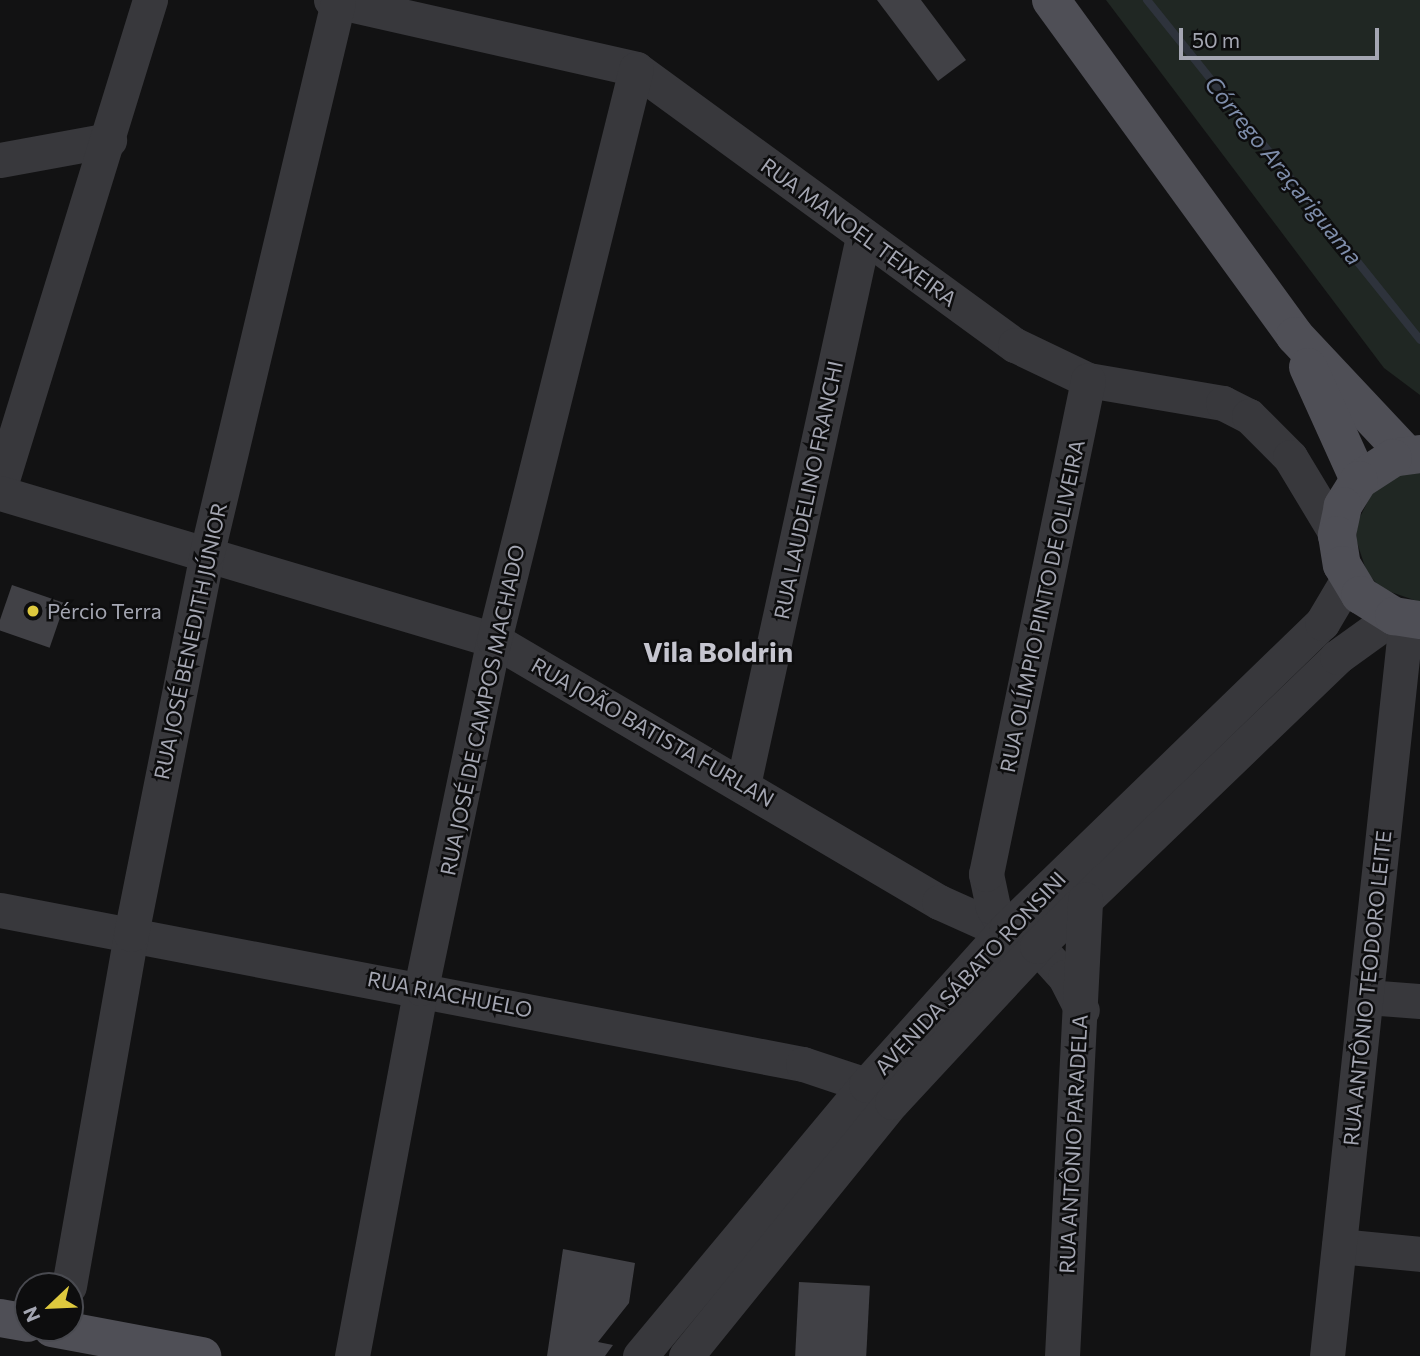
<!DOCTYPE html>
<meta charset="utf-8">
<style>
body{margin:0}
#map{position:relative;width:1420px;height:1356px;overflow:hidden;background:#121213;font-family:Commissioner,sans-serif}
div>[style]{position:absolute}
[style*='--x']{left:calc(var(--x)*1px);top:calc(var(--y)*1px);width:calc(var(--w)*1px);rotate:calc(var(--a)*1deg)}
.green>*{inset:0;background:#202723}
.stream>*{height:8px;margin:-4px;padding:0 4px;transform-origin:4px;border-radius:4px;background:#2e333c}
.building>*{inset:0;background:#414146;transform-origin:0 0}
.minor>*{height:35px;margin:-17.5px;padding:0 17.5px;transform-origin:17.5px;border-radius:17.5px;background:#38383c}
.major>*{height:38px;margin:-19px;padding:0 19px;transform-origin:19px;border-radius:19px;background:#4f4f56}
.dots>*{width:19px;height:19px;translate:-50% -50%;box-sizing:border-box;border:4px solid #0d0d0e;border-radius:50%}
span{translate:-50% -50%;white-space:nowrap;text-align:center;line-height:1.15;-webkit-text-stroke:5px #0d0d0e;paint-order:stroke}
.street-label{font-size:21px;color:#a4a6b2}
.poi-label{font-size:21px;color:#a4a6b2}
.left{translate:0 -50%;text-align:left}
.water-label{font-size:23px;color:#7e8daa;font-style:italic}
.district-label{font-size:28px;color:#c5c5cf;font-weight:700}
.north{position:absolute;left:14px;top:1272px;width:70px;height:70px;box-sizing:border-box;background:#0d0d0e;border:2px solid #494a50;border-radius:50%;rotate:247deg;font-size:19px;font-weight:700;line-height:28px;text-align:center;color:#a4a6b2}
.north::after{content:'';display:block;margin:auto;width:24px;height:32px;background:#dec93e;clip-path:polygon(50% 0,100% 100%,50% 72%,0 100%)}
.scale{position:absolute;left:1179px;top:28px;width:200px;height:32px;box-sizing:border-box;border:4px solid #a4a6b2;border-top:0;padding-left:9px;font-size:21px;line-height:24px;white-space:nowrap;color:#a4a6b2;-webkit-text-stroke:5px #0d0d0e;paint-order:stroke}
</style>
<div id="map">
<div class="green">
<div style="clip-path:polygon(1106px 0,1420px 0,1420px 395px,1384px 368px)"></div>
<div style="clip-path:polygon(1420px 470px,1420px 602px,1382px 589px,1367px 573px,1356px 539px,1358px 521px,1374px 489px,1389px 478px)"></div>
</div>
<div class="stream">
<div style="--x:1147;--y:0;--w:436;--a:51.2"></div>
</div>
<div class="building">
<div style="clip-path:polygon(877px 0,921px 0,966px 60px,938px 81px)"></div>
<div style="left:12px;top:585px;width:56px;height:47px;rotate:19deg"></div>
<div style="clip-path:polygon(563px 1249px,635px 1263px,629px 1303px,598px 1342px,613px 1345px,605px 1356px,547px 1356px)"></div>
<div style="left:799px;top:1282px;width:71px;height:74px;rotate:3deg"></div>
</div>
<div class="minor">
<div style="--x:331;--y:0;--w:313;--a:12.7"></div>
<div style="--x:636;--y:69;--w:469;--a:36.1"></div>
<div style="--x:1015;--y:345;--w:81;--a:25.6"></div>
<div style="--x:1088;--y:380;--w:137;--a:9.7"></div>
<div style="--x:1223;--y:403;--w:29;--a:27"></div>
<div style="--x:1249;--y:416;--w:58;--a:45"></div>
<div style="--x:1290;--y:457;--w:91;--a:58.9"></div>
<div style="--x:0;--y:160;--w:111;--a:-10.4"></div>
<div style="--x:0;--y:486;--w:509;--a:-72.85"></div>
<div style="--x:0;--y:493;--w:515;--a:16.57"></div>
<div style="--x:494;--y:640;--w:516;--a:30.49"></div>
<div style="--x:939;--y:902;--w:107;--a:24.2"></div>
<div style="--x:1037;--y:946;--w:42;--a:47.9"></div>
<div style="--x:1065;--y:977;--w:37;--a:63"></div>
<div style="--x:743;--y:785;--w:561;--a:-77.65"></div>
<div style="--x:0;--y:910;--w:818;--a:10.86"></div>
<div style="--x:803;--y:1064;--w:66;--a:18.4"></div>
<div style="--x:866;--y:1085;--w:23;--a:34"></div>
<div style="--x:1006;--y:929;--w:26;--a:-121"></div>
<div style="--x:993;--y:907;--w:34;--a:-102"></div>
<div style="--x:986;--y:874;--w:504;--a:-78.33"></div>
<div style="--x:1366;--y:997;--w:54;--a:4.2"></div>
<div style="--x:1339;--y:1246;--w:81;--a:5.6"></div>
<div style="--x:69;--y:1286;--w:357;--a:-80"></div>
<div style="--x:131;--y:934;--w:389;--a:-78.7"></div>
<div style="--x:207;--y:552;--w:565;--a:-76.6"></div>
<div style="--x:352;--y:1356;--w:374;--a:-79.4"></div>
<div style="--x:421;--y:988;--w:356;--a:-78.2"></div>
<div style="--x:494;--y:640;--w:588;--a:-76.03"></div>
<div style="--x:640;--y:1356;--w:353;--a:-50.2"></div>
<div style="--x:866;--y:1085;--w:210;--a:-48.1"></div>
<div style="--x:1006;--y:929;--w:440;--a:-44.1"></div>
<div style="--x:1322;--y:623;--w:51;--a:-59.4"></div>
<div style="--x:686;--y:1356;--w:327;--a:-51"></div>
<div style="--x:892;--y:1102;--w:213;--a:-47.1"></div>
<div style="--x:1037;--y:946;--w:417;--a:-43.9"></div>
<div style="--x:1337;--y:657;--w:70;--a:-35.7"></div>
<div style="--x:1062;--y:1356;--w:457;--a:-87.1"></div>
<div style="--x:1327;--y:1356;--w:740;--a:-83.87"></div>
</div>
<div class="major">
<div style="--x:1051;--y:0;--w:415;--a:54"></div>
<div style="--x:1295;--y:336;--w:162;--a:46.8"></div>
<div style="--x:1308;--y:367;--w:124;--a:65.7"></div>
<div style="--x:1420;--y:454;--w:27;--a:172"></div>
<div style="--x:1393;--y:458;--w:40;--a:147.1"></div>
<div style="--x:1359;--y:480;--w:31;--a:122"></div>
<div style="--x:1343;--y:506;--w:30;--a:102"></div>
<div style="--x:1337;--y:535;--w:30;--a:81"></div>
<div style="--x:1342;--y:565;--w:35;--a:59"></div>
<div style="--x:1360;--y:595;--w:40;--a:32"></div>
<div style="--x:1394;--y:616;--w:26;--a:9"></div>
<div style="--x:0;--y:1318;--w:28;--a:10"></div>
<div style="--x:52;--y:1328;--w:153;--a:10.6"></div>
</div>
<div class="dots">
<div style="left:33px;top:611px;background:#dec93e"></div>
</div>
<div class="street-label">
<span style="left:859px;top:232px;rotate:36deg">RUA MANOEL TEIXEIRA</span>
<span style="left:808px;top:490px;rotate:-78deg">RUA LAUDELINO FRANCHI</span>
<span style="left:1042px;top:606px;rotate:-78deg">RUA OLÍMPIO PINTO DE OLIVEIRA</span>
<span style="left:190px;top:641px;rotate:-78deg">RUA JOSÉ BENEDITH JÚNIOR</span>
<span style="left:482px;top:710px;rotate:-78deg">RUA JOSÉ DE CAMPOS MACHADO</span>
<span style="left:653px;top:732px;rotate:30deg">RUA JOÃO BATISTA FURLAN</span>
<span style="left:970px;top:973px;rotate:-47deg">AVENIDA SÁBATO RONSINI</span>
<span style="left:1367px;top:988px;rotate:-84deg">RUA ANTÔNIO TEODORO LEITE</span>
<span style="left:450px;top:994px;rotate:11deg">RUA RIACHUELO</span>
<span style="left:1073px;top:1144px;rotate:-87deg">RUA ANTÔNIO PARADELA</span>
</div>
<div class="poi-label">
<span class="left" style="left:47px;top:611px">Pércio Terra</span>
</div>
<div class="water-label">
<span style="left:1284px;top:170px;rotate:51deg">Córrego Araçariguama</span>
</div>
<div class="district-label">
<span style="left:718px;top:651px">Vila Boldrin</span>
</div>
<div class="north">N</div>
<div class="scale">50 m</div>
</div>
